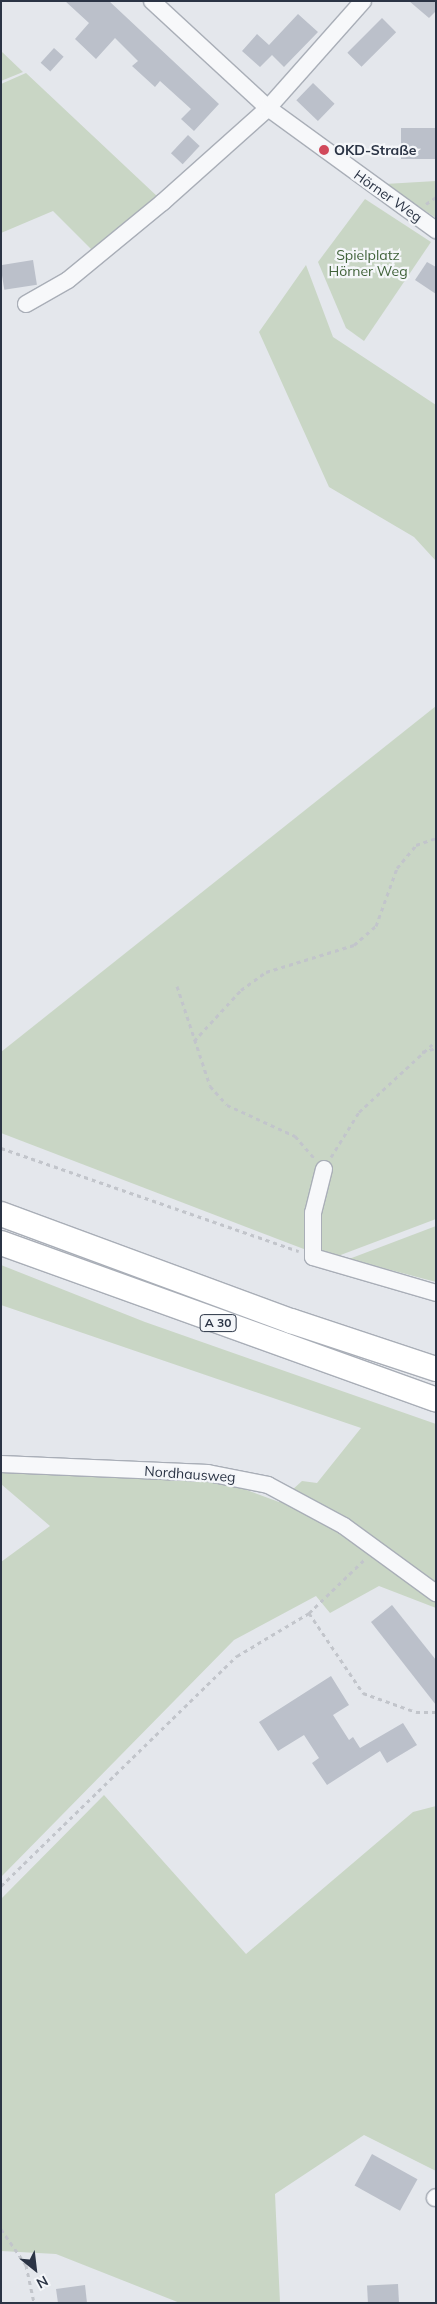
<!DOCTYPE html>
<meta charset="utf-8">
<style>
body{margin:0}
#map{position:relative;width:437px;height:2304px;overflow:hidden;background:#e4e7ec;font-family:Mulish,sans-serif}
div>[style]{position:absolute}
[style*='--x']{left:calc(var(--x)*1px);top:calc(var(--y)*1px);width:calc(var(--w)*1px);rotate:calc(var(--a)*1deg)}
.green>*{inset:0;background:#c9d6c5}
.building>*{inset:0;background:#bbc0ca;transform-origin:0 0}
.path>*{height:3px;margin-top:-1.5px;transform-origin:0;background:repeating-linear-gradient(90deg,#c2c5cb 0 4px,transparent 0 8px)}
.roads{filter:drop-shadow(1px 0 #a9aeb7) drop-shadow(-1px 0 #a9aeb7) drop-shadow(0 1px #a9aeb7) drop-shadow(0 -1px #a9aeb7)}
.minor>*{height:16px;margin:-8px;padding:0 8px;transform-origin:8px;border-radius:8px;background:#f7f8fa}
.highway>*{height:24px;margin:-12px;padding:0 12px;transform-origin:12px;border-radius:12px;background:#fff}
.dots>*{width:14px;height:14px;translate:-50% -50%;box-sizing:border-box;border:2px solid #f4f6f9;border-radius:50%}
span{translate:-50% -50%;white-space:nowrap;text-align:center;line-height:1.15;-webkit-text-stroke:4.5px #f4f6f9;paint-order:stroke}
.shield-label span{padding:1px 4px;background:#f4f6f9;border:1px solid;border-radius:4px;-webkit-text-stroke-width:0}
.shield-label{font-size:12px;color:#2b3445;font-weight:700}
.poi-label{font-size:14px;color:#2b3445;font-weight:700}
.left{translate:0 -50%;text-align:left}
.street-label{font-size:14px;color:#2b3445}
.park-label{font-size:14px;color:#3f6138}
.frame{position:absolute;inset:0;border:2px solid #2b3445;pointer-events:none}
.north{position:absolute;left:10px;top:2244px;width:50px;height:50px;-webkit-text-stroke:4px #f4f6f9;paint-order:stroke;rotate:151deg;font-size:14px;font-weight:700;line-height:20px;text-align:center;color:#2b3445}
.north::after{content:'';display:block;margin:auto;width:18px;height:22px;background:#2b3445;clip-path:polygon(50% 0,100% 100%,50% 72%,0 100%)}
</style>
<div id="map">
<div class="green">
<div style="clip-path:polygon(1px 51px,23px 72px,1px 81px)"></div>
<div style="clip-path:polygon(26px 73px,159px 198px,94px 252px,53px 211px,1px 233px,1px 84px)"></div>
<div style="clip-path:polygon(436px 181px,436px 218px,385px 184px)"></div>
<div style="clip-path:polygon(365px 199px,431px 242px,364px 341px,346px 328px,318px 262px)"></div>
<div style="clip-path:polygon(306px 265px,333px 337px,436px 405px,436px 561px,414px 537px,329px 487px,259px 332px)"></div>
<div style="clip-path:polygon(436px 706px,436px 1219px,330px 1259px,1px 1133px,1px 1052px)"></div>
<div style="clip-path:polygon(436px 1226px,436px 1282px,349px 1259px)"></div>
<div style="clip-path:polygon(1px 1265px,145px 1322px,436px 1424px,436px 1608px,379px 1586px,330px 1613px,316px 1596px,234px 1640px,1px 1877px,1px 1562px,50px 1526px,1px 1484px,1px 1472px,225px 1482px,279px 1502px,302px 1481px,317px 1483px,361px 1428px,1px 1305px)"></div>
<div style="clip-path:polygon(104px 1795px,246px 1954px,413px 1812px,436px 1806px,436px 2171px,364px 2135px,275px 2194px,280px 2303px,180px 2303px,56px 2254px,1px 2251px,1px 1899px)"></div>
</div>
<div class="building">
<div style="clip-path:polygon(65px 1px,109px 1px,219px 104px,194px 131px,181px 119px,191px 109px,160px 81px,155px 87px,132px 66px,138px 61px,115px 38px,96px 59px,75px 39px,89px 23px)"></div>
<div style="clip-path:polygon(409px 1px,436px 1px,436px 11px,429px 18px)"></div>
<div style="clip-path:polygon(298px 14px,318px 32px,284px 67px,272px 55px,260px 67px,242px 51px,257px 34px,269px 45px)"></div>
<div style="left:382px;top:18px;width:20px;height:49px;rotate:45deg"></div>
<div style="left:54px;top:48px;width:13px;height:20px;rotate:42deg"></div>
<div style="left:313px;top:83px;width:30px;height:24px;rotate:44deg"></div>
<div style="left:436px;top:128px;width:31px;height:35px;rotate:90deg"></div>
<div style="left:188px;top:135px;width:16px;height:25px;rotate:43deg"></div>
<div style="left:33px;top:260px;width:25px;height:33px;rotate:81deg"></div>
<div style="clip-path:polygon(427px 262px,436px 267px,436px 294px,415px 280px)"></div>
<div style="clip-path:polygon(392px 1605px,436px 1660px,436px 1705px,371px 1622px)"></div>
<div style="clip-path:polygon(331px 1676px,349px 1705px,333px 1715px,349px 1740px,353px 1737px,360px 1748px,403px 1723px,417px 1745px,387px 1763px,380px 1751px,327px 1785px,312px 1763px,319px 1758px,304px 1735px,278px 1751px,259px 1722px)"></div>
<div style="left:372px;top:2154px;width:52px;height:36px;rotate:29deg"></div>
<div style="left:398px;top:2284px;width:19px;height:31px;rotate:87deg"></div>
<div style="clip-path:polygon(85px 2285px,87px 2303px,58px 2303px,56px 2289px)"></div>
</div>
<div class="path">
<div style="--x:426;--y:204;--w:12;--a:-35"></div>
<div style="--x:177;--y:986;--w:105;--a:71.7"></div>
<div style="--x:210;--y:1086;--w:25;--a:48"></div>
<div style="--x:227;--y:1105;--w:75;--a:24.5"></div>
<div style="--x:295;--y:1136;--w:29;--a:49"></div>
<div style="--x:194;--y:1041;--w:69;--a:-47.3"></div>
<div style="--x:241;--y:990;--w:31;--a:-36"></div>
<div style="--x:266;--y:972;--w:92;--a:-17.1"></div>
<div style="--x:354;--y:945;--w:29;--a:-41"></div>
<div style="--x:376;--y:926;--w:62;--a:-70.1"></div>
<div style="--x:397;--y:868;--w:30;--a:-50"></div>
<div style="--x:416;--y:845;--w:21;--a:-19"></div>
<div style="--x:422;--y:1052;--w:15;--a:-16"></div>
<div style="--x:1;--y:1148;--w:315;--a:19.1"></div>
<div style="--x:331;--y:1157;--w:53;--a:-58.1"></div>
<div style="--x:359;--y:1112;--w:105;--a:-42.7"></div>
<div style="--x:309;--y:1613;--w:97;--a:56"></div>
<div style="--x:363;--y:1693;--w:56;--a:19.7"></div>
<div style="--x:416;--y:1712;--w:20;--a:0"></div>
<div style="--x:1;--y:1886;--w:330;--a:-44.3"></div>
<div style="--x:237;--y:1656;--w:84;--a:-30.8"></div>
<div style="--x:309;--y:1613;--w:78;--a:-44"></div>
<div style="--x:1;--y:2229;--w:44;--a:55.2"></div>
<div style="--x:26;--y:2265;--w:39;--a:78"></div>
</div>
<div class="roads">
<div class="minor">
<div style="--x:152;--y:1;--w:158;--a:42.7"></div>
<div style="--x:268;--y:108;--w:208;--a:36"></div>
<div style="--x:26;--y:304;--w:48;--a:-29.7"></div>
<div style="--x:68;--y:280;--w:123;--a:-39.4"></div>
<div style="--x:163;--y:202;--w:141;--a:-41.8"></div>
<div style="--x:268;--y:108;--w:143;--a:-48.4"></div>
<div style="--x:324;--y:1169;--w:45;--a:104"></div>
<div style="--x:313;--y:1213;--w:44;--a:90"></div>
<div style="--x:313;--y:1257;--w:128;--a:16.3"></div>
<div style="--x:1;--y:1464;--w:207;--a:2.5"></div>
<div style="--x:208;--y:1473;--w:61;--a:11.3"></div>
<div style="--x:268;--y:1485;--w:86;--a:28.3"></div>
<div style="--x:344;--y:1526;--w:114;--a:36.1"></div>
<div style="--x:435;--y:2198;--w:1;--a:-45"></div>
</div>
<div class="highway">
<div style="--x:1;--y:1214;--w:309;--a:20.3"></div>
<div style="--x:291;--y:1321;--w:153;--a:18.3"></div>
<div style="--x:1;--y:1243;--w:462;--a:19.8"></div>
</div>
</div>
<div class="dots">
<div style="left:324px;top:150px;background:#d1495b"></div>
</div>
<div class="shield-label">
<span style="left:218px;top:1323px">A 30</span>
</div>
<div class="poi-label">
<span class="left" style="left:334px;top:150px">OKD-Straße</span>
</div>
<div class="street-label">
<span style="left:388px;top:196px;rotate:35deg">Hörner Weg</span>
<span style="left:190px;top:1474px;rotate:4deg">Nordhausweg</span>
</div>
<div class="park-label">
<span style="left:368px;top:263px">Spielplatz<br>Hörner Weg</span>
</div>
<div class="frame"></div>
<div class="north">N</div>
</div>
